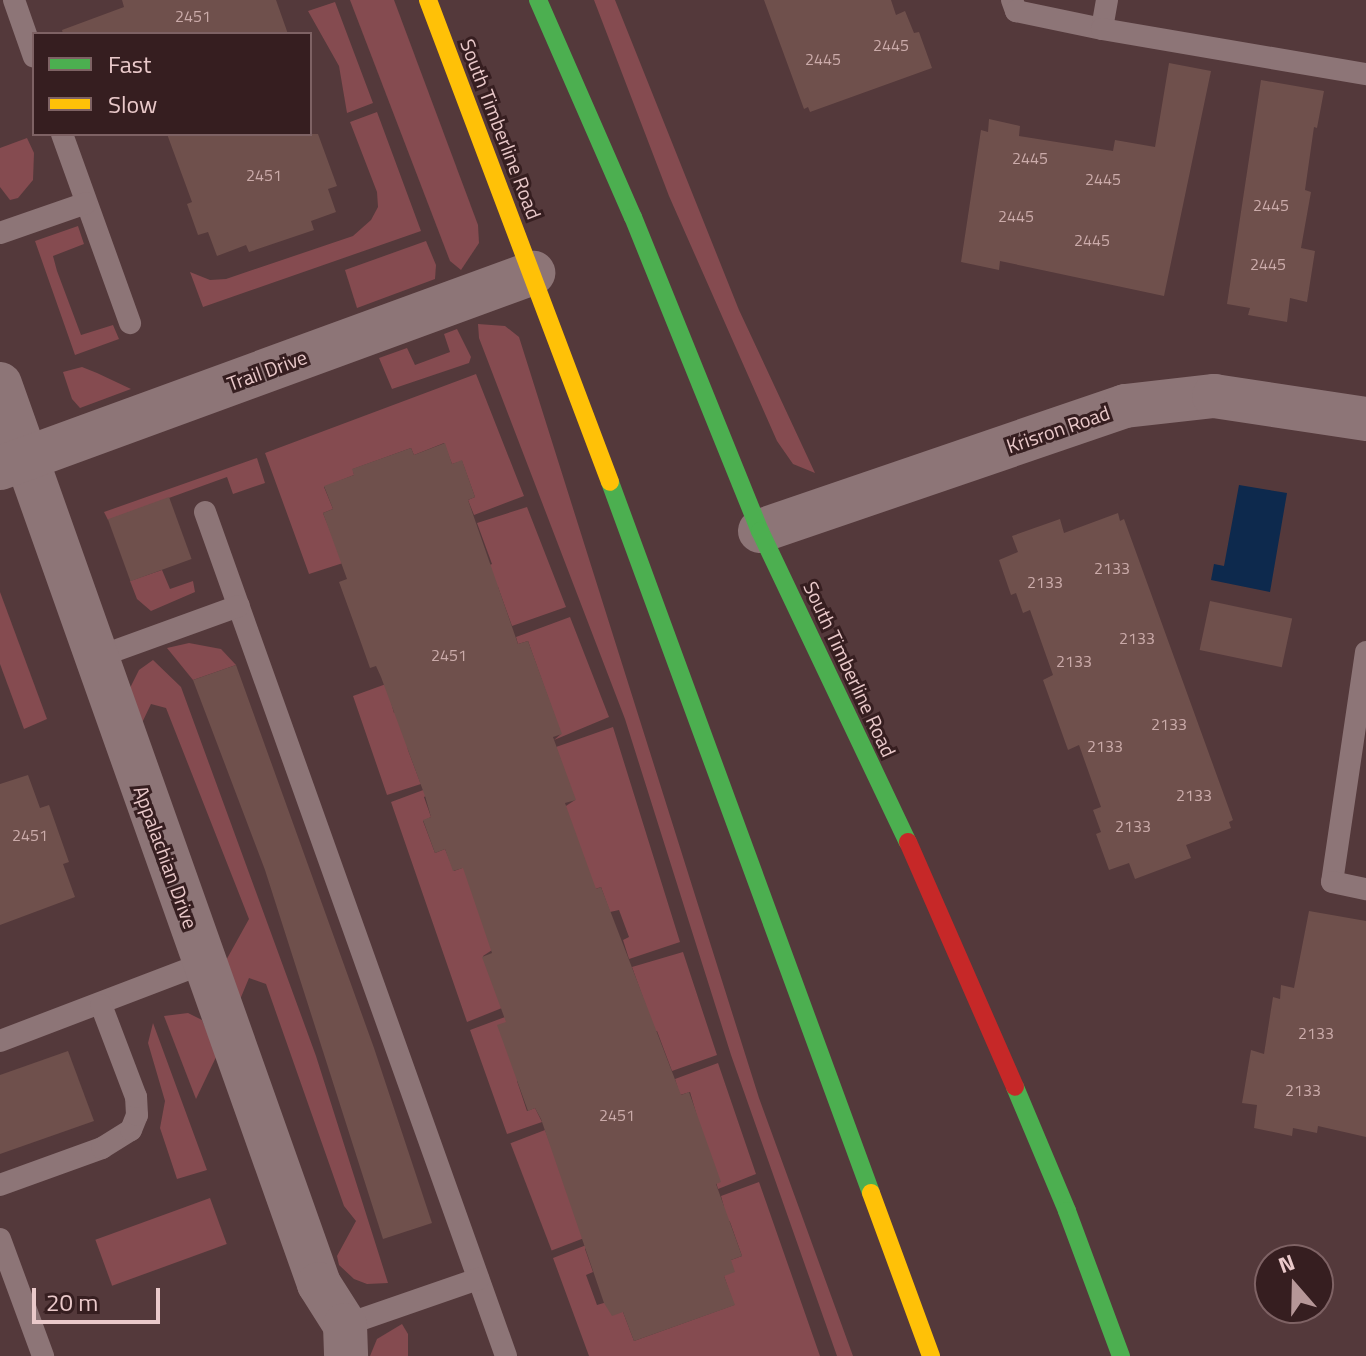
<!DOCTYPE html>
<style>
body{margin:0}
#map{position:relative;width:1366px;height:1356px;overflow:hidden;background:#54393b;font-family:"Titillium Web",sans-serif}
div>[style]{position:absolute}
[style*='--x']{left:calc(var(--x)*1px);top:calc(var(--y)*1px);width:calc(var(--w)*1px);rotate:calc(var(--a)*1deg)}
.green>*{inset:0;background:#854b50;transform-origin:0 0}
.water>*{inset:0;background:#0d294d}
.building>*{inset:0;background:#6f504c;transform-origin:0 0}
.lane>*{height:22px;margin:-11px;padding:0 11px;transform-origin:11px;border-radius:11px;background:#8d7577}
.street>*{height:44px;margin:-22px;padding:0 22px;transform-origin:22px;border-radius:22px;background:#8d7577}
.fast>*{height:18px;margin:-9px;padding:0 9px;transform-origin:9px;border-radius:9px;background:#4caf50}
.slow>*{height:18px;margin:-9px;padding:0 9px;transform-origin:9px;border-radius:9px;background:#ffc107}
.jam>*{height:18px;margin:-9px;padding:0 9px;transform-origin:9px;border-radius:9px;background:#c62828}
span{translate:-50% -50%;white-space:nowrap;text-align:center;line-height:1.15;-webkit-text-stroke:6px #361e20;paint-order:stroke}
.number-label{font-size:16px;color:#cbabaa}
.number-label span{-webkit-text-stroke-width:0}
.street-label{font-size:20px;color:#eac9ca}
.legend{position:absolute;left:32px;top:32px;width:280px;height:104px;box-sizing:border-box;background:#361e20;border:2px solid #7e6264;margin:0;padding:10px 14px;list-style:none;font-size:24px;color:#eac9ca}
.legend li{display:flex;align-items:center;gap:16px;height:40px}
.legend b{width:40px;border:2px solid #7e6264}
.north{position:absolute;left:1254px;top:1244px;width:80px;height:80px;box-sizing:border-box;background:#361e20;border:2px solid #7e6264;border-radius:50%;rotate:340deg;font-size:22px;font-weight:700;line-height:32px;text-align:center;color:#eac9ca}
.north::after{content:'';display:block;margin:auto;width:28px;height:36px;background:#b69798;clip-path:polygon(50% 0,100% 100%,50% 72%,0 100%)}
.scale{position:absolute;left:32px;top:1288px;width:128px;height:36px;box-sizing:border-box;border:4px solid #eac9ca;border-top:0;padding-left:10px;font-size:24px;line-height:28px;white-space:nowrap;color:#eac9ca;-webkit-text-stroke:6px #361e20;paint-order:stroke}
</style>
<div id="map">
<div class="green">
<div style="clip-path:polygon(350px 0,394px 0,478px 225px,479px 243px,461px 270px,450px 261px)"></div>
<div style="clip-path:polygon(594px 0,615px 0,739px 310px,815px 473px,793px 464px,777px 441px,669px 196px)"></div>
<div style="clip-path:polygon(335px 2px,373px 103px,347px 113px,339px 66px,308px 11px)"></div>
<div style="clip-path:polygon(377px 112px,421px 231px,203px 307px,190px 272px,210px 280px,226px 279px,353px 236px,371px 220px,378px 207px,377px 192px,350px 122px)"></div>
<div style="clip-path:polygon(27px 138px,34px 153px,33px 180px,18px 198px,10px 200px,0 187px,0 148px)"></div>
<div style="clip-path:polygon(78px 226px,84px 244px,53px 256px,57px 271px,81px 335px,113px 325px,119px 339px,75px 355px,35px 241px)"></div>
<div style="clip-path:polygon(426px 241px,436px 265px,435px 279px,357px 308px,345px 270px)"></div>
<div style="clip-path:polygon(478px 324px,505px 326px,519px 337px,759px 1098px,853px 1356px,837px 1356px,731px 1055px,625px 719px,479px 338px)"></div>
<div style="clip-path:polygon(457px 329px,471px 357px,469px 363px,392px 389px,379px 358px,407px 348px,415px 365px,450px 352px,444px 334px)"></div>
<div style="clip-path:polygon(82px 367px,97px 373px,131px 389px,80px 408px,72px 399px,63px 372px)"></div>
<div style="clip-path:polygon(476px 374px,524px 496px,474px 515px,468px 500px,475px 497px,462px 461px,452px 464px,444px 443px,414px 455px,411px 448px,353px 469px,354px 475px,324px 487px,333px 509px,323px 513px,343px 563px,309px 574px,265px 453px)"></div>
<div style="clip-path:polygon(257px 458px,265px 483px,233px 494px,227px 477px,108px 520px,104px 512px)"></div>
<div style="clip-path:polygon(527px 507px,566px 607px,512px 626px,498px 587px,483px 568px,492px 564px,477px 523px)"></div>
<div style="clip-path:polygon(162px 570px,170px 589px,193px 581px,195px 592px,151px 611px,137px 599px,130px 581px)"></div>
<div style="clip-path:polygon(0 592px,47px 719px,24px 729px,0 664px)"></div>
<div style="clip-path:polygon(570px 617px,609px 717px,554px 740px,561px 734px,528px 641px,518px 644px,516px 637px)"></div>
<div style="clip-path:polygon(189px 643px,221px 649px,236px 665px,193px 680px,167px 648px)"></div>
<div style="clip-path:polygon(153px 660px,181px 687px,316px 1056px,388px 1283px,367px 1284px,354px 1279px,339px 1265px,337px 1256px,356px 1221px,344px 1206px,266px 984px,249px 978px,239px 1002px,224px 964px,249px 919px,166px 708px,151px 704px,140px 727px,130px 688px,139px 670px)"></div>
<div style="clip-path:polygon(386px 684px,394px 713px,401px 711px,408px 750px,420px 782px,424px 783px,387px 795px,353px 696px)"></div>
<div style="clip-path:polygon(613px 727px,680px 942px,629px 959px,623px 940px,629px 937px,619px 910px,610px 912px,601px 887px,571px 898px,483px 956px,502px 1008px,467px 1022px,391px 802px,426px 789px,428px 795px,424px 797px,431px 817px,423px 821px,435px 853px,445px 849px,454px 871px,484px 860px,575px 800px,556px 747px)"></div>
<div style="clip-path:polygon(683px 952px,717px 1055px,672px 1071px,657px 1031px,647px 1034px,646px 1006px,632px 967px)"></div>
<div style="clip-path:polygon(188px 1013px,202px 1020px,217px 1055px,196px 1099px,164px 1016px)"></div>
<div style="clip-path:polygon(505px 1017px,527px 1077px,517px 1081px,527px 1111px,535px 1108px,542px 1122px,507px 1134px,470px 1030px)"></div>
<div style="clip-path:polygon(153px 1023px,207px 1170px,177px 1179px,160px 1128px,165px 1101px,148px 1043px)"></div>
<div style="clip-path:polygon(718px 1063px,756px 1174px,718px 1189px,690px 1092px,680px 1095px,675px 1079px)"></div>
<div style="left:545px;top:1130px;width:115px;height:37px;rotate:69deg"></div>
<div style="clip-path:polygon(759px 1182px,820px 1356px,589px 1356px,553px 1258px,589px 1244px,585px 1249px,593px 1272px,586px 1275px,597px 1305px,607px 1302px,623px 1312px,634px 1341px,734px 1305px,724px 1276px,731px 1260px,742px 1256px,730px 1222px,720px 1209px,724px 1207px,721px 1196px)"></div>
<div style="left:210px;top:1198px;width:49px;height:122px;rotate:70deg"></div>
<div style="clip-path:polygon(402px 1324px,408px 1334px,408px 1356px,370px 1356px,377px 1339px)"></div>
</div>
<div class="water">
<div style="clip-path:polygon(1239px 485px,1287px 493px,1270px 592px,1211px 580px,1214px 564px,1224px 566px)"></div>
</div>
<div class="building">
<div style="clip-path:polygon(122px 0,276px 0,288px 34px,63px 34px,62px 30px,124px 7px)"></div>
<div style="clip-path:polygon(764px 0,891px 0,896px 15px,905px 11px,914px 33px,919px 32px,932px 68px,810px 112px,808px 107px,804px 109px)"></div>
<div style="clip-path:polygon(1169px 63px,1211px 71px,1164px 296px,1000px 261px,999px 270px,961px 262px,981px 130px,988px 132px,989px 119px,1020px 126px,1019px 136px,1113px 151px,1115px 140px,1155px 147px)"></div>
<div style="clip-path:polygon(1261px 80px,1324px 91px,1317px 128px,1314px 127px,1305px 190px,1311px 192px,1301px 248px,1315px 251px,1307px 302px,1290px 298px,1287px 322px,1248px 315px,1250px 308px,1227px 304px)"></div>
<div style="clip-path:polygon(167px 134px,318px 134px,337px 186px,328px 189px,336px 212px,311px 221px,314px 230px,249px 252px,246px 245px,217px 256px,208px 232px,198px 235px,187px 204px,192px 202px)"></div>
<div style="clip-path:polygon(445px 443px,452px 464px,462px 460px,475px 497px,468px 500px,518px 644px,528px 641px,562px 734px,553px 737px,576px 800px,565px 803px,596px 889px,601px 887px,681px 1095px,689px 1092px,721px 1182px,716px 1184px,742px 1256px,731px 1260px,735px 1272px,724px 1276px,735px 1305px,634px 1341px,623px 1312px,612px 1316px,604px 1303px,541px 1119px,535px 1108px,528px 1111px,497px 1025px,506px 1022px,482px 957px,492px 953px,463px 868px,453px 871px,445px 849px,435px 853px,423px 820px,431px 817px,425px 796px,381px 677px,376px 666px,370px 668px,359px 637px,339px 582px,347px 579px,323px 513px,333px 509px,324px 486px,354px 475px,352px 469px,411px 448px,414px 455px)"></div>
<div style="left:169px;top:497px;width:66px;height:65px;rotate:70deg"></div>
<div style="clip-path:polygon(1118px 513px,1120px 521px,1124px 519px,1233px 820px,1229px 822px,1231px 828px,1186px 845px,1191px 858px,1135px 879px,1129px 863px,1109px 870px,1096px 834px,1101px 832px,1093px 810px,1101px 807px,1079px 745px,1068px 750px,1043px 680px,1053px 675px,1030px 610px,1023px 613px,1016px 593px,1011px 595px,999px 560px,1018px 552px,1012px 536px,1060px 519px,1064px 533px)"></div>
<div style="left:1210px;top:601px;width:84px;height:50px;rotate:12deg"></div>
<div style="clip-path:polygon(236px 665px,374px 1048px,432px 1223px,383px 1239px,265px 870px,193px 680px)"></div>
<div style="clip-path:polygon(28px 775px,40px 808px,49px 805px,69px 862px,63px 864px,75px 897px,0 925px,0 784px)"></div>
<div style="clip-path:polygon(1309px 911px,1366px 921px,1366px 1137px,1318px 1126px,1317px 1133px,1293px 1128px,1292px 1136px,1254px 1128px,1257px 1105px,1242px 1103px,1251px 1050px,1264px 1054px,1273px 997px,1280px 999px,1281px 985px,1294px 988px)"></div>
<div style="clip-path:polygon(68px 1051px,94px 1121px,0 1154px,0 1075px)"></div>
</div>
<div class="lane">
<div style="--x:14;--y:0;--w:60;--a:70.7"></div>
<div style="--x:1012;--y:0;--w:12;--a:70"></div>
<div style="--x:1016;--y:11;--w:88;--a:11.8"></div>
<div style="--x:1107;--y:0;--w:29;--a:100"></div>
<div style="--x:1102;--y:29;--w:268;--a:9.7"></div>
<div style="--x:62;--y:134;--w:201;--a:70.2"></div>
<div style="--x:0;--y:233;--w:91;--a:-19.2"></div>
<div style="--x:205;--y:512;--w:896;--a:70.37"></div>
<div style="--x:1366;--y:652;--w:232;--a:98.4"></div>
<div style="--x:1332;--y:882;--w:35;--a:12"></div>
<div style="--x:95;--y:658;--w:153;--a:-19.9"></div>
<div style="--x:0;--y:1041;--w:218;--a:-20.9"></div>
<div style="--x:0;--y:1185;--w:109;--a:-19.9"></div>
<div style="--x:102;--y:1148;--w:34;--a:-32"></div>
<div style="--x:131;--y:1130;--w:16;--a:-68"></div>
<div style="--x:137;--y:1115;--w:18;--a:-93"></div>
<div style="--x:136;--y:1097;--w:98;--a:-110.8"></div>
<div style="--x:0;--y:1239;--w:125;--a:69.8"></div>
<div style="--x:345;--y:1325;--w:141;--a:-19.1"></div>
</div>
<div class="street">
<div style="--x:0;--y:384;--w:955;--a:70.48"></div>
<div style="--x:319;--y:1284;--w:49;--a:57.6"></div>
<div style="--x:345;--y:1325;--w:31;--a:88"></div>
<div style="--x:0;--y:468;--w:568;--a:-20.1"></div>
<div style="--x:760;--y:531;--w:386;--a:-18.9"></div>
<div style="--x:1125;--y:406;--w:90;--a:-6.4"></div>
<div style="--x:1214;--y:396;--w:154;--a:8.6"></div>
</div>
<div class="fast">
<div style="--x:538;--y:0;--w:237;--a:66.4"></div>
<div style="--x:633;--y:217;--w:339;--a:68"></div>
<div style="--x:760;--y:531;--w:344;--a:64.6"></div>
<div style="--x:610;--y:482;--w:757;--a:69.84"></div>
<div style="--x:1015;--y:1087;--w:134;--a:67.2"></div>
<div style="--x:1067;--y:1211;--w:155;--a:69.6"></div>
</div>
<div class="slow">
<div style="--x:428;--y:0;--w:515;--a:69.31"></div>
<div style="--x:871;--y:1193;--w:174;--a:69.8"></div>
</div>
<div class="jam">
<div style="--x:908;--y:842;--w:267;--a:66.4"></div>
</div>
<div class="number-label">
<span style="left:193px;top:16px">2451</span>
<span style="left:891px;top:45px">2445</span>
<span style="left:823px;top:59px">2445</span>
<span style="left:1030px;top:158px">2445</span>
<span style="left:264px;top:175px">2451</span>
<span style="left:1103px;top:179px">2445</span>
<span style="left:1271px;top:205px">2445</span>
<span style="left:1016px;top:216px">2445</span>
<span style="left:1092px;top:240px">2445</span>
<span style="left:1268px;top:264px">2445</span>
<span style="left:1112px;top:568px">2133</span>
<span style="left:1045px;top:582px">2133</span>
<span style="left:1137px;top:638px">2133</span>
<span style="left:449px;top:655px">2451</span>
<span style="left:1074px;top:661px">2133</span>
<span style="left:1169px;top:724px">2133</span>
<span style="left:1105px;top:746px">2133</span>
<span style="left:1194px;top:795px">2133</span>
<span style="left:1133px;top:826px">2133</span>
<span style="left:30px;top:835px">2451</span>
<span style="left:1316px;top:1033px">2133</span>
<span style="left:1303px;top:1090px">2133</span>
<span style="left:617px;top:1115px">2451</span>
</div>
<div class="street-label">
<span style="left:501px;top:129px;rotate:69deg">South Timberline Road</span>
<span style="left:267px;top:370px;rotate:-20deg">Trail Drive</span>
<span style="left:1058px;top:429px;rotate:-19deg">Krisron Road</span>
<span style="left:850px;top:669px;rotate:65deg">South Timberline Road</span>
<span style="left:166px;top:857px;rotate:70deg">Appalachian Drive</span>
</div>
<ul class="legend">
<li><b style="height:10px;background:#4caf50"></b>Fast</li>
<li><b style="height:10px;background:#ffc107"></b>Slow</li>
</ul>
<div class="north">N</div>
<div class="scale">20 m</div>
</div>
